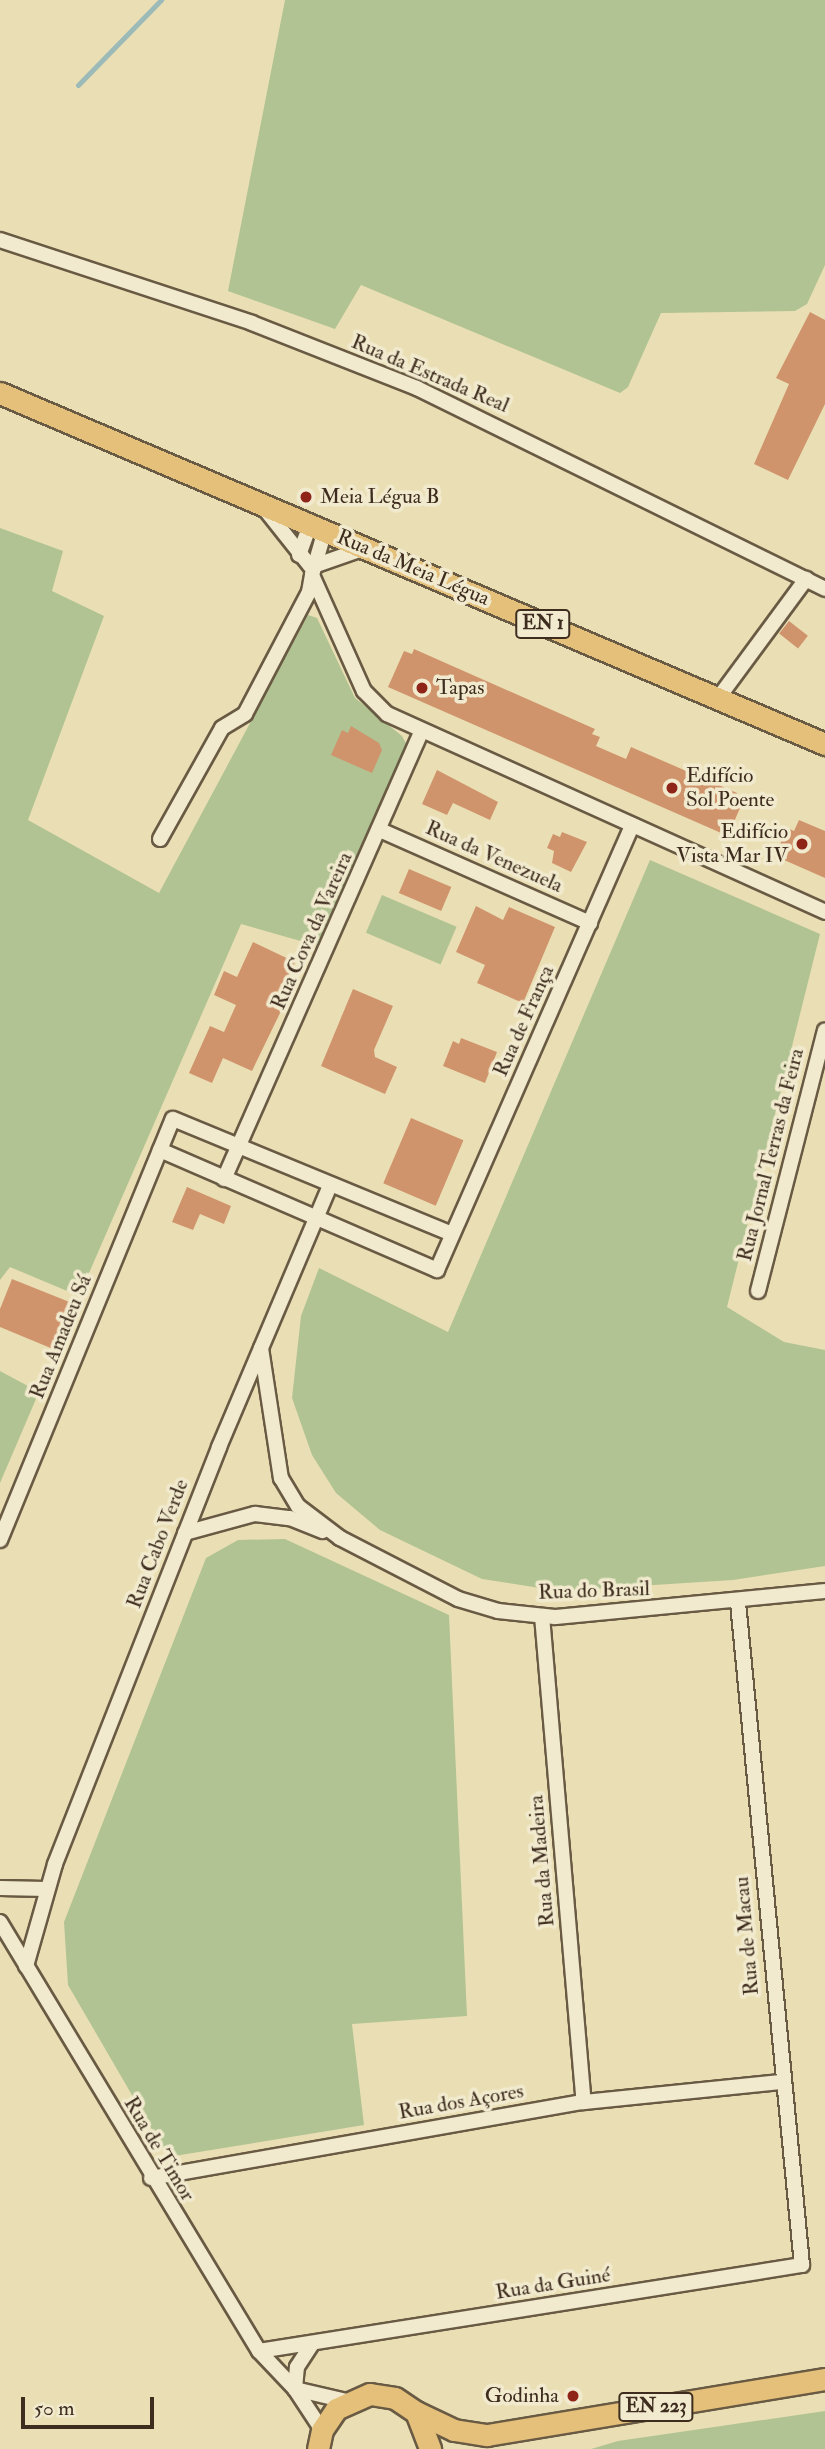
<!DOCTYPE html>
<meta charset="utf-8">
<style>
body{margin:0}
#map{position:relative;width:825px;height:2449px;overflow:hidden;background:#eadfb4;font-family:"IM FELL Double Pica",serif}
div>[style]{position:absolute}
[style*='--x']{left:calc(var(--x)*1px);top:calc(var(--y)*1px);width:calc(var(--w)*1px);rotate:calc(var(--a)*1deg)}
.green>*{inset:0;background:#b1c392;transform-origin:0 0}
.stream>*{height:5px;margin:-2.5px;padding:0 2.5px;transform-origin:2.5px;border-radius:2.5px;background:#9cbab8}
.building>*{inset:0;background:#d0946d;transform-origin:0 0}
.roads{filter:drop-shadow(2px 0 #695a44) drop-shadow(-2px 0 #695a44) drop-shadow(0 2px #695a44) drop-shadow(0 -2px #695a44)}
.street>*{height:14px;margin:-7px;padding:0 7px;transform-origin:7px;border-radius:7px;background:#f1eace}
.primary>*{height:21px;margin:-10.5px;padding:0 10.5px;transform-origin:10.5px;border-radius:10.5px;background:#e5c07a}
.dots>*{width:19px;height:19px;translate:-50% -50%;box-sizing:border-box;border:4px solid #f1eace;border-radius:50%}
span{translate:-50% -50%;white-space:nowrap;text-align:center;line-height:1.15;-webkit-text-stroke:7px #f1eace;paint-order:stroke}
.shield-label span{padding:2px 5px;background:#f1eace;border:2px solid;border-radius:5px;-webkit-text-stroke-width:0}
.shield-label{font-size:19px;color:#3e2d1f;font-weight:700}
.street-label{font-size:21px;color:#3e2d1f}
.poi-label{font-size:21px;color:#3e2d1f}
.left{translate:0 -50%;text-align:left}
.right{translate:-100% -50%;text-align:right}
.scale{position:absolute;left:21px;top:2397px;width:133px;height:32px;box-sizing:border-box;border:4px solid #3e2d1f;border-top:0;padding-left:9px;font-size:21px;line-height:24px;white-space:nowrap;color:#3e2d1f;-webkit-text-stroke:5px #f1eace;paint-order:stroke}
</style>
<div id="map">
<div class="green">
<div style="clip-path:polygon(285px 0,825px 0,825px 265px,807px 304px,795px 311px,661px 313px,628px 387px,620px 393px,361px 285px,335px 329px,228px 291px)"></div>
<div style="clip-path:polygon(0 528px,63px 551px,52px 591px,104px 616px,28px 820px,159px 893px,308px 615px,317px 618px,355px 698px,402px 736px,408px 747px,318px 946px,241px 924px,79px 1296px,10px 1267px,0 1280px)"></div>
<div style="clip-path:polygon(650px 860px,820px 934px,727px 1307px,784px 1342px,825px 1350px,825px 1566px,733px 1580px,559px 1591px,482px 1579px,380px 1530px,336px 1493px,312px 1455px,292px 1398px,301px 1316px,319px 1268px,448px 1332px)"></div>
<div style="left:382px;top:895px;width:81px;height:41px;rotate:23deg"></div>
<div style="clip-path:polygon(0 1371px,39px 1392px,0 1483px)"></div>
<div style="clip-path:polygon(285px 1539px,449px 1615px,467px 2016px,352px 2024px,364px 2125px,168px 2157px,68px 1985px,64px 1922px,206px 1558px,238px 1540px)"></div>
<div style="clip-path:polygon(825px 2411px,825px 2449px,591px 2449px,618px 2441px)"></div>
</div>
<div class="stream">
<div style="--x:78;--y:85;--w:119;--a:-45.7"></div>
</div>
<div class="building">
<div style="clip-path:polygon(810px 312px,825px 320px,825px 404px,788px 480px,754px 464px,789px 384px,776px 378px)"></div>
<div style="left:789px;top:621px;width:24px;height:16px;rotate:38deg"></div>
<div style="clip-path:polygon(414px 649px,595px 729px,592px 734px,600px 737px,596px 746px,626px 759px,631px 747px,737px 793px,732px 805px,740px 808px,728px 836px,388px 687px,404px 651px,412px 654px)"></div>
<div style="clip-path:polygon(351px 726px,379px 743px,382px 750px,372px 773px,331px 755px,342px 730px,348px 733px)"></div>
<div style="clip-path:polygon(437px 770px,498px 802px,490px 820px,453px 803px,447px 815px,422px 804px)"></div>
<div style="clip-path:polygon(799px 820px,825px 831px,825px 878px,775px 856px,787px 828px,794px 831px)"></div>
<div style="clip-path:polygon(562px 832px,587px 842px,571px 872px,552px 863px,554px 851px,547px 848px,553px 834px,560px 837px)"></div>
<div style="left:409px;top:869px;width:46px;height:26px;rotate:23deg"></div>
<div style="clip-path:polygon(476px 906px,503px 920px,509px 907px,555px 927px,523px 1003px,477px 983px,485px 965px,456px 952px)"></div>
<div style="clip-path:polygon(253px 942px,295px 962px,274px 1008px,281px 1011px,252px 1071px,223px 1058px,212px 1083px,189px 1073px,210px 1026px,224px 1032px,236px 1005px,214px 995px,224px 971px,237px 977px)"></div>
<div style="clip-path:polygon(353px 989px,393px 1006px,374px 1050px,375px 1057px,397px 1067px,385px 1094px,321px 1066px)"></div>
<div style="clip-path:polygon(461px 1038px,497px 1052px,485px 1083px,443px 1066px,453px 1041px,459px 1044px)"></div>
<div style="left:411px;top:1118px;width:57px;height:71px;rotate:23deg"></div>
<div style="clip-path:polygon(187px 1187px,231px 1206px,224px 1224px,200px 1214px,193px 1230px,172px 1222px)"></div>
<div style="clip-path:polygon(12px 1279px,72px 1303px,53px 1349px,0 1327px,0 1309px)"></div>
</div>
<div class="roads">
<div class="street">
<div style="--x:0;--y:240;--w:265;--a:18.2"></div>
<div style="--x:252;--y:323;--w:177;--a:21.5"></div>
<div style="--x:417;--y:388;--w:455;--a:26.2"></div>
<div style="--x:264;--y:508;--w:75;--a:51.5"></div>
<div style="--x:325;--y:530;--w:47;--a:106.1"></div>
<div style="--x:312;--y:575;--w:127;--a:65.9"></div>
<div style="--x:364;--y:691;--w:33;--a:45"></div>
<div style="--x:387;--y:714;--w:481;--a:24.3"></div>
<div style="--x:299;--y:555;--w:33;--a:-70"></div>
<div style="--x:311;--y:567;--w:57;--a:-19.4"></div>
<div style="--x:719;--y:697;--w:147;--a:-53.6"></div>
<div style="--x:380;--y:830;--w:230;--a:23.9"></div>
<div style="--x:160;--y:839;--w:127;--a:-60.8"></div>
<div style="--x:222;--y:728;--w:27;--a:-31"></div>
<div style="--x:245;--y:714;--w:138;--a:-62.3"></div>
<div style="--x:309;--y:592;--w:17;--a:-80"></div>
<div style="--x:160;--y:1150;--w:302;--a:23.4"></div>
<div style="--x:437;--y:1270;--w:486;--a:-66.3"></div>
<div style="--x:224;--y:1179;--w:488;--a:-66.2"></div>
<div style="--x:758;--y:1291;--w:269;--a:-75.6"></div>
<div style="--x:261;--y:1348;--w:132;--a:81.3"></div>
<div style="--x:281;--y:1478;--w:33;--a:59"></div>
<div style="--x:298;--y:1506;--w:53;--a:37.3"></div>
<div style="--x:340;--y:1538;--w:133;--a:27.3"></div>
<div style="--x:458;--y:1599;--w:42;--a:16.7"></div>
<div style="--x:498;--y:1611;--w:57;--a:6"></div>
<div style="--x:555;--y:1617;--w:271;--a:-5.5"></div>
<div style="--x:185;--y:1533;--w:73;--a:-15.2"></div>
<div style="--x:255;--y:1514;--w:35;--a:7"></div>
<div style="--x:290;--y:1518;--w:35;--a:22"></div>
<div style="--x:0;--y:1540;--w:455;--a:-67.7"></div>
<div style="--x:173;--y:1119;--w:302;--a:22.4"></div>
<div style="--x:542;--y:1616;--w:488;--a:85.1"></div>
<div style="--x:0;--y:1888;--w:46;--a:1.2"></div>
<div style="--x:0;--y:1922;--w:501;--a:58.88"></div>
<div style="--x:259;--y:2351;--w:52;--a:46.5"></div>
<div style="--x:295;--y:2389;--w:49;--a:56.6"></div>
<div style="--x:26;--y:1966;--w:106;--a:-74.1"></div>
<div style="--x:55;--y:1864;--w:448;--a:-68.5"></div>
<div style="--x:219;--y:1447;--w:284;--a:-67"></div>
<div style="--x:151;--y:2178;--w:440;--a:-10"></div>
<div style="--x:584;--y:2102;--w:198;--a:-5.8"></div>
<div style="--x:259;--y:2351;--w:550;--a:-9"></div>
<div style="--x:802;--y:2265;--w:665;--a:-95.52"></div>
<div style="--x:295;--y:2389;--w:52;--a:13.2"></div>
<div style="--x:295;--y:2389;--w:22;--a:-85"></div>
<div style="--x:297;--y:2367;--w:27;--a:-57"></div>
</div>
<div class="primary">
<div style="--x:0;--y:393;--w:897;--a:23.05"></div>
<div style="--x:416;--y:2412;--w:42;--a:25.3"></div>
<div style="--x:454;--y:2430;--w:33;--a:9"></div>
<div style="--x:487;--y:2435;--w:343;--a:-9.4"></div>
<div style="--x:318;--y:2449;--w:19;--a:-78"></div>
<div style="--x:322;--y:2430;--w:25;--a:-56"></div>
<div style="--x:336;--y:2409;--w:37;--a:-24"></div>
<div style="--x:370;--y:2394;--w:25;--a:9"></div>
<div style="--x:395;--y:2398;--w:25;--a:34"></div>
<div style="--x:416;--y:2412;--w:40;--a:69"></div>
</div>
</div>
<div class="dots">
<div style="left:306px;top:497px;background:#8f2418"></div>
<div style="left:422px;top:688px;background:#8f2418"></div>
<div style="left:672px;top:788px;background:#8f2418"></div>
<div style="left:802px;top:844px;background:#8f2418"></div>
<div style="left:573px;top:2396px;background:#8f2418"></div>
</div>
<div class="shield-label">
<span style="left:543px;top:624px">EN 1</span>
<span style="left:656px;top:2407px">EN 223</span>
</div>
<div class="street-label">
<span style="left:430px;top:374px;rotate:23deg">Rua da Estrada Real</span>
<span style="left:413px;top:568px;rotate:23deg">Rua da Meia Légua</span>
<span style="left:494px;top:857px;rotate:24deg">Rua da Venezuela</span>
<span style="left:312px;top:931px;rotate:-66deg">Rua Cova da Vareira</span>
<span style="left:524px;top:1021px;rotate:-66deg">Rua de França</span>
<span style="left:771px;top:1155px;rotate:-76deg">Rua Jornal Terras da Feira</span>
<span style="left:61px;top:1337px;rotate:-68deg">Rua Amadeu Sá</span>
<span style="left:158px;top:1544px;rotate:-69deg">Rua Cabo Verde</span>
<span style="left:594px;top:1591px;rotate:-2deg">Rua do Brasil</span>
<span style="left:542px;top:1861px;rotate:-95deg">Rua da Madeira</span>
<span style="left:747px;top:1936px;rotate:-95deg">Rua de Macau</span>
<span style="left:461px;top:2102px;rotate:-10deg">Rua dos Açores</span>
<span style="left:159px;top:2149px;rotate:59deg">Rua de Timor</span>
<span style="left:553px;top:2284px;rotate:-9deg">Rua da Guiné</span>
</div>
<div class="poi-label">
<span class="left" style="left:320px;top:497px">Meia Légua B</span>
<span class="left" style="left:436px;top:688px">Tapas</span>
<span class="left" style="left:686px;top:788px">Edifício<br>Sol Poente</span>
<span class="right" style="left:788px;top:844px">Edifício<br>Vista Mar IV</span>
<span class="right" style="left:559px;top:2396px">Godinha</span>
</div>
<div class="scale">50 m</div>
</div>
